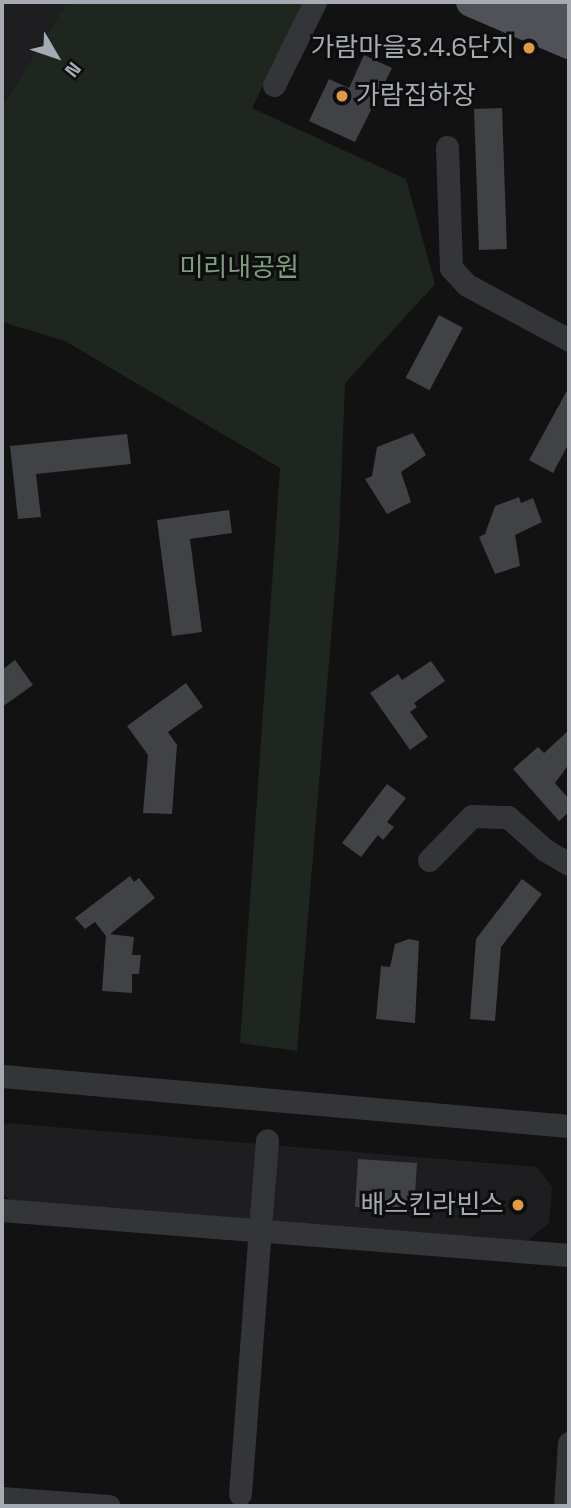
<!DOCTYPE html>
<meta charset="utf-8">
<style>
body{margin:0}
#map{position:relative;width:571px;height:1508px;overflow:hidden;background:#121213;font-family:"Space Grotesk","Noto Sans KR",sans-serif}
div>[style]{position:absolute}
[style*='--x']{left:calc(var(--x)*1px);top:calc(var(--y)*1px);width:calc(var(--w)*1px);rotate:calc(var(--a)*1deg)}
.built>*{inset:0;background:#1e1e20}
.green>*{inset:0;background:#1f261f}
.building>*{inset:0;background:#414246;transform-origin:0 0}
.minor>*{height:23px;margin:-11.5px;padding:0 11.5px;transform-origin:11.5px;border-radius:11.5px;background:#333538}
.major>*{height:30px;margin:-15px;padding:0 15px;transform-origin:15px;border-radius:15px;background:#505257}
.dots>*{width:19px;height:19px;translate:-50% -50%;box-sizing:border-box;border:4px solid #0d0d0e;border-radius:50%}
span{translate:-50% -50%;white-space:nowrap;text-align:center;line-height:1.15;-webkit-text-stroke:6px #0d0d0e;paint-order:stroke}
.poi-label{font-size:26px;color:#a5aab3}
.right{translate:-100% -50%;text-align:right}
.left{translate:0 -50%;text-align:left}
.park-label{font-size:26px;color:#7e9c7e}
.frame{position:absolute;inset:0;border:4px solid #a5aab3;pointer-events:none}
.north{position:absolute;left:21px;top:21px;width:70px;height:70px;-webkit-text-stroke:5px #0d0d0e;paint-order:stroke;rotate:129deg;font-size:19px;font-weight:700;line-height:28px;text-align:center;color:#a5aab3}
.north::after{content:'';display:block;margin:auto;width:24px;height:32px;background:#a5aab3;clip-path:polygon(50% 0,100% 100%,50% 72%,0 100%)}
</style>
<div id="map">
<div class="built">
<div style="clip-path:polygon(2px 2px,67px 2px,2px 107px)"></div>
<div style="clip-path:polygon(6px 1123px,537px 1167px,552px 1187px,549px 1223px,527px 1241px,10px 1200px,2px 1193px,2px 1126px)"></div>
</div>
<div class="green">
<div style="clip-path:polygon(67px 2px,304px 2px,252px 108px,406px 179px,435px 284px,345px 383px,339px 540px,297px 1051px,240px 1043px,280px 468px,65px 341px,2px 322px,2px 107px)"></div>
</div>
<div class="building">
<div style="clip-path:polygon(364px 55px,392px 68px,355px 142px,309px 121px,329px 79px,349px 88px)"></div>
<div style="left:502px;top:108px;width:141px;height:28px;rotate:88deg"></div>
<div style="left:439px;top:315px;width:27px;height:71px;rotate:28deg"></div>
<div style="clip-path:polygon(569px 387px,569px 443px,553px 473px,529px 460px)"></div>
<div style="clip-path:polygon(413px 433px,426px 455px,401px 472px,411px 502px,387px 514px,365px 479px,372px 476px,377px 447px)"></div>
<div style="clip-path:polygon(127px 434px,131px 464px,36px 474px,41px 517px,18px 519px,10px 446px)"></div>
<div style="clip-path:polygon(519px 497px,521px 503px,533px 498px,542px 522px,515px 535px,520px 566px,495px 574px,479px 537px,485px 534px,495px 506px)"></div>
<div style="clip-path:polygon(229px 510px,232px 533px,190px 539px,202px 632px,172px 636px,157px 520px)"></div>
<div style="clip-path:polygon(15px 660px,33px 685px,2px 707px,2px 670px)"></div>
<div style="clip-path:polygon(431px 661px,445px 681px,414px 703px,417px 707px,410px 712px,428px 737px,410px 750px,370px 693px,398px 674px,402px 680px)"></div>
<div style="clip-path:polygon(186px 683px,203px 707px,168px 732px,177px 745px,172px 814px,143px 813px,148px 755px,127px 726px)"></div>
<div style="clip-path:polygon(569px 730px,569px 764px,555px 783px,569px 799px,569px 812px,559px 821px,513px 769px,538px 747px,544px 753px)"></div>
<div style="clip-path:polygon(387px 784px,406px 798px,387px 822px,394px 827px,383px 840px,378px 835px,361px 857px,342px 843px)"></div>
<div style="clip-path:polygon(130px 876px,134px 882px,139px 878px,155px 898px,110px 934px,134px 937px,132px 955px,141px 955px,139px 974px,132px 974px,132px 993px,102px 991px,106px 936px,95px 922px,85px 929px,75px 918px)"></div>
<div style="clip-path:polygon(522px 879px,542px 894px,501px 947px,495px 1021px,470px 1019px,476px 939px)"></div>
<div style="clip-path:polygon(409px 939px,419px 941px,415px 1023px,376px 1019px,381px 966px,390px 967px,395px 944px)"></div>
<div style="clip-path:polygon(358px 1159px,417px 1163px,414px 1211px,372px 1213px,373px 1208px,355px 1207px)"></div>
</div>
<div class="minor">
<div style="--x:274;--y:85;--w:93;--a:-63.7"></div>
<div style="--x:447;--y:147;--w:121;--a:88.1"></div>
<div style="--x:451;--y:268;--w:23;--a:47"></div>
<div style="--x:467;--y:285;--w:116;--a:28.3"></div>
<div style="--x:429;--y:860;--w:62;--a:-45.7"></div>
<div style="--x:472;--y:816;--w:36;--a:2"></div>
<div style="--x:508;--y:817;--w:50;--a:41.7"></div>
<div style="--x:545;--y:850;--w:28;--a:30"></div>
<div style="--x:2;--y:1076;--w:569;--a:5.04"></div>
<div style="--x:2;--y:1210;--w:569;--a:4.54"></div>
<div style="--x:261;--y:1215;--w:75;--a:-85.4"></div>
<div style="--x:240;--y:1494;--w:254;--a:-85.7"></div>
<div style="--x:2;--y:1498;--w:107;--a:4.3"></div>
<div style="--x:565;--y:1506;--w:63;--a:-86.4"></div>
</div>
<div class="major">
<div style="--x:471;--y:2;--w:107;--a:23.2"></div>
<div style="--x:524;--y:2;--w:49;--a:24"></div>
</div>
<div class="dots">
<div style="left:529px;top:48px;background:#df9b3e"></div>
<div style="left:342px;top:96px;background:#df9b3e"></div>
<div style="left:518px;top:1205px;background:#df9b3e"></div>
</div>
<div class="poi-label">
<span class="right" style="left:515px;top:48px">가람마을3.4.6단지</span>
<span class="left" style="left:356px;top:96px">가람집하장</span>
<span class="right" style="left:504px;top:1205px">배스킨라빈스</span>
</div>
<div class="park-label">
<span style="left:239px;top:268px">미리내공원</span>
</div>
<div class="frame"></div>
<div class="north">N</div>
</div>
